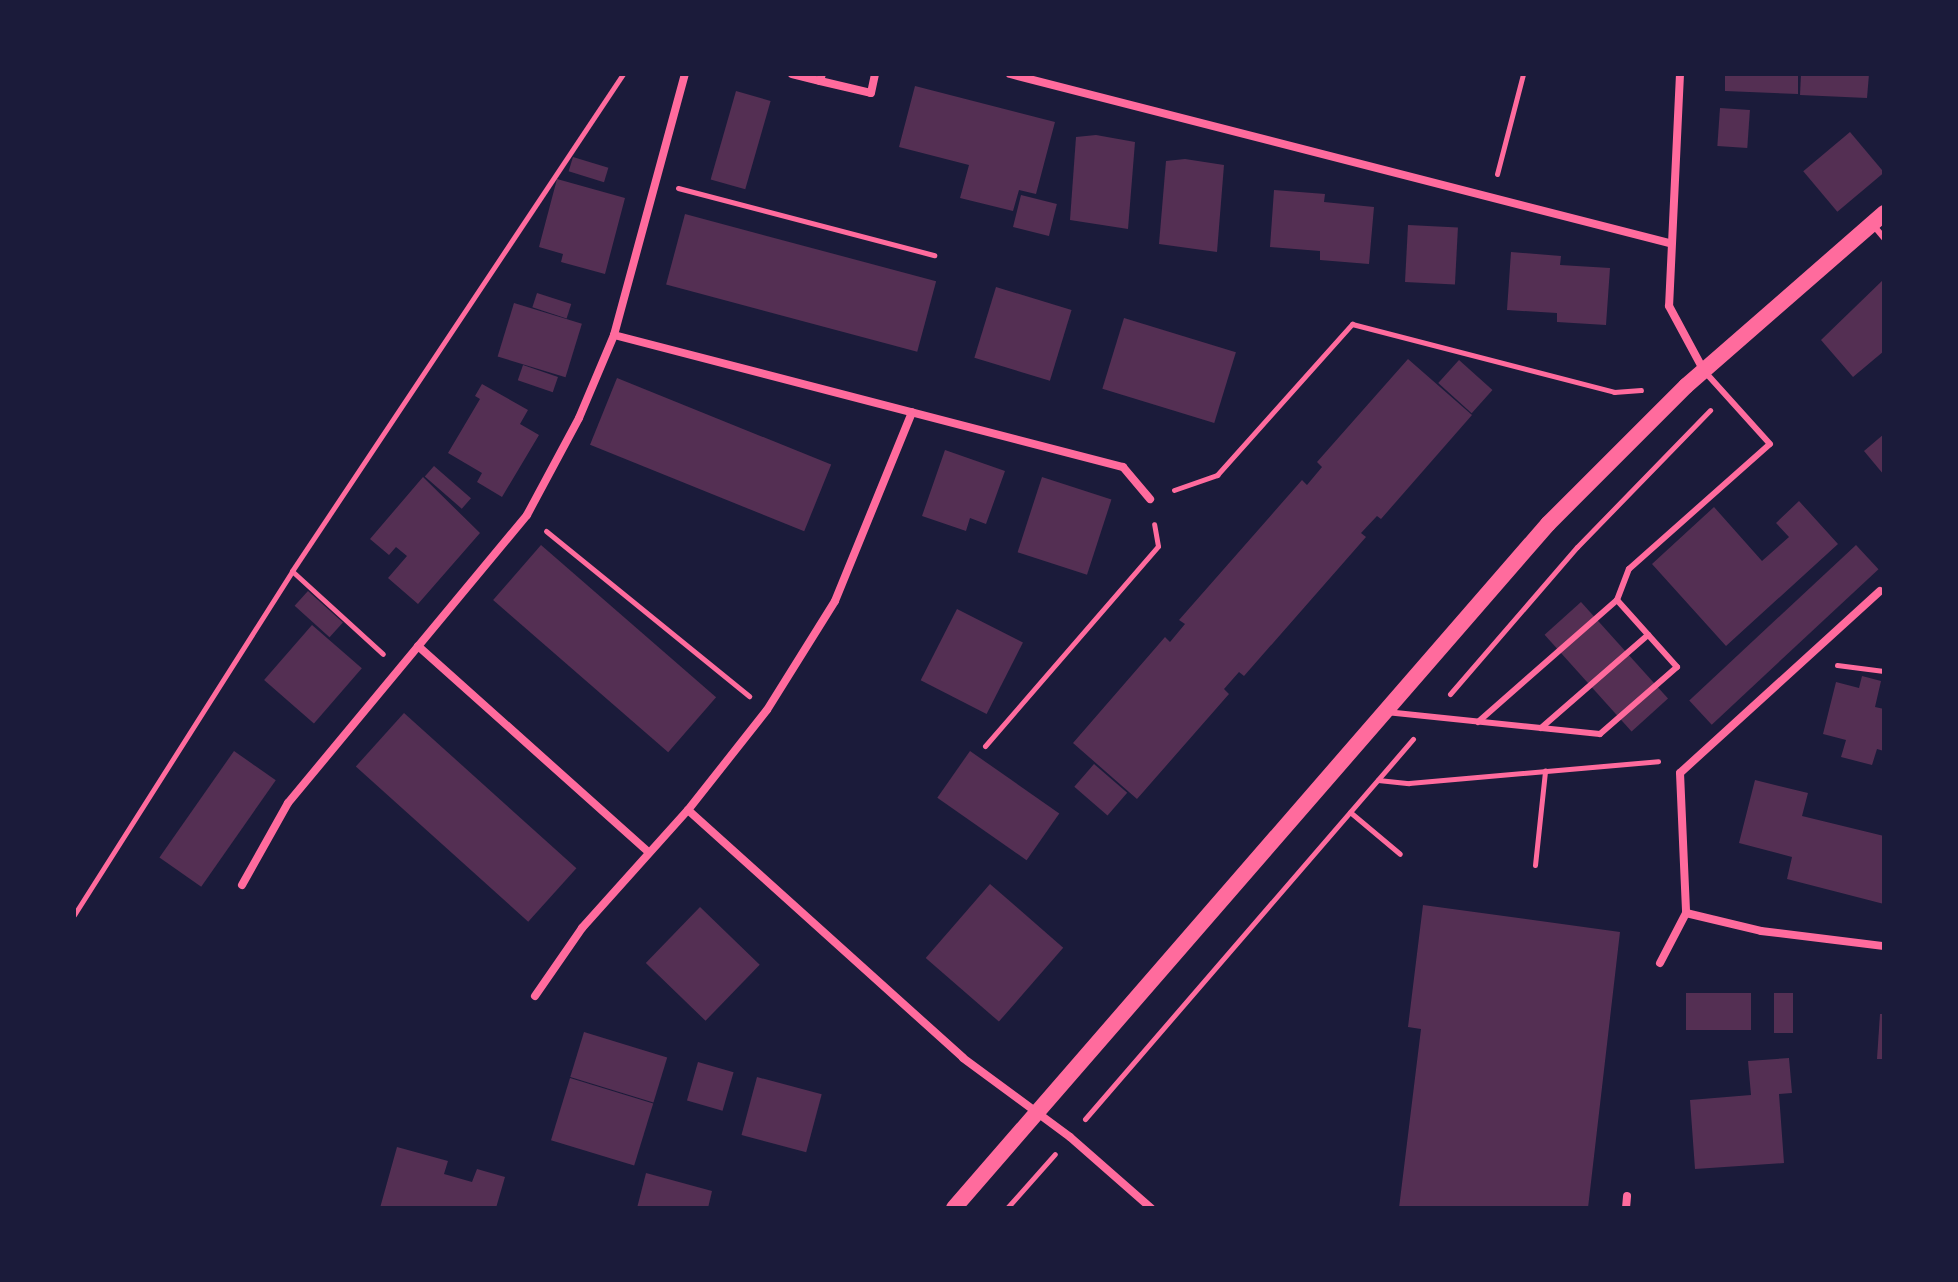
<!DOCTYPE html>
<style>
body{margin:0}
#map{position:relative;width:1958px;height:1282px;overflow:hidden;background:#1b1b3a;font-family:Cabin,sans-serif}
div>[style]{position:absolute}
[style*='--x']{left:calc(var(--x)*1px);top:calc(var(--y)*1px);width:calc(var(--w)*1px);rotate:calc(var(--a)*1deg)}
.building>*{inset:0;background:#542f53;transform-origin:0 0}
.path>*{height:5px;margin:-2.5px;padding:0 2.5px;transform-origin:2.5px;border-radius:2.5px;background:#ff6b9d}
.service>*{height:6px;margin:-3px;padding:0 3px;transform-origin:3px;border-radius:3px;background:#ff6b9d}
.minor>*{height:8px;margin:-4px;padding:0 4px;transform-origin:4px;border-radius:4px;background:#ff6b9d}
.secondary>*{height:16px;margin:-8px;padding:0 8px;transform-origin:8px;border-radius:8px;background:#ff6b9d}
span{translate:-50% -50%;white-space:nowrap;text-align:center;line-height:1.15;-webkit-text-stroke:8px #1b1b3a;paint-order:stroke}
.frame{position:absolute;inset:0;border:76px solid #1b1b3a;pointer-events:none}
</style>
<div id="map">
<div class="building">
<div style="clip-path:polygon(1725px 74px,1798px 74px,1798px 94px,1725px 91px)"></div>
<div style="clip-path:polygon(1801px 74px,1869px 74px,1867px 98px,1800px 95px)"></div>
<div style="clip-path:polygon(915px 86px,1055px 122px,1036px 194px,1019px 190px,1013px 211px,960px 198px,969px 165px,899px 147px)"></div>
<div style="left:736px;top:91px;width:36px;height:92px;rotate:16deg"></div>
<div style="left:1720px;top:108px;width:30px;height:38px;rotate:4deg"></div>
<div style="left:1850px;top:132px;width:53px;height:61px;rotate:50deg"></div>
<div style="clip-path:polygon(1096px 135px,1135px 142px,1128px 229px,1070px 220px,1076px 137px)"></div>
<div style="left:573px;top:157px;width:37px;height:15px;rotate:17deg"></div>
<div style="clip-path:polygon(1185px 159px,1224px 165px,1217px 252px,1159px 244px,1166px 161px)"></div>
<div style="clip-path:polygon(557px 179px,625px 198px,605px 274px,561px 262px,563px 254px,539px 247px)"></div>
<div style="clip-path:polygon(1274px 190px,1325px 194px,1324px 202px,1374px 207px,1369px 264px,1320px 260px,1320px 251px,1270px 247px)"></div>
<div style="left:1021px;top:195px;width:37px;height:33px;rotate:14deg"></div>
<div style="left:685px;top:214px;width:260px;height:73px;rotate:15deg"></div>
<div style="left:1408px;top:225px;width:50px;height:57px;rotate:3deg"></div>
<div style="clip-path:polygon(1511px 252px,1561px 256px,1560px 265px,1610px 268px,1606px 325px,1557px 322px,1557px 313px,1507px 310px)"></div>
<div style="clip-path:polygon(1884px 279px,1884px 351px,1853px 377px,1821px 340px)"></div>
<div style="left:996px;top:287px;width:79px;height:74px;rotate:17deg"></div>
<div style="left:537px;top:293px;width:36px;height:15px;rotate:18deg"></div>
<div style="left:514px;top:303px;width:71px;height:56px;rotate:17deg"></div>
<div style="left:1124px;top:318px;width:117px;height:74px;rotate:17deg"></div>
<div style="clip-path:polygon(1408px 359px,1472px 415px,1381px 519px,1377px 516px,1361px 533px,1366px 537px,1244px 676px,1239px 672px,1224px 689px,1229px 694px,1137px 799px,1073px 743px,1165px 637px,1170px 642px,1185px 624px,1179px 620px,1302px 480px,1307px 485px,1322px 467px,1317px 462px)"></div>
<div style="left:1459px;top:360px;width:45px;height:31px;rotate:42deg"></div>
<div style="left:523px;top:365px;width:37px;height:16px;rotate:19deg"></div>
<div style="left:617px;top:378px;width:231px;height:72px;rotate:22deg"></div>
<div style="clip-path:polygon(482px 384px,528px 410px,520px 424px,539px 435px,502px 497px,477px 482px,482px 473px,448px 453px,480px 399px,475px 396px)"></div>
<div style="clip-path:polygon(1884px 434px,1884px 475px,1864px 451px)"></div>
<div style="clip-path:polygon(945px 450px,1005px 471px,986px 524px,970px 518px,966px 531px,922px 516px)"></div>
<div style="left:434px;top:466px;width:49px;height:14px;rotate:41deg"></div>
<div style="clip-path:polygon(423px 477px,480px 533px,418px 604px,388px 578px,407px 556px,396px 547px,389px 555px,370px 539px)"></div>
<div style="left:1042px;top:477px;width:73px;height:79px;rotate:18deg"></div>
<div style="clip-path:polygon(1799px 501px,1838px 544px,1726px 646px,1652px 564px,1714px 507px,1762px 561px,1789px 537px,1776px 523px)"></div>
<div style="left:541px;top:545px;width:232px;height:73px;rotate:41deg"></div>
<div style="left:1856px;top:545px;width:33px;height:228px;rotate:47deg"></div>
<div style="left:308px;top:591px;width:47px;height:20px;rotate:42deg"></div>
<div style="left:1581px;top:602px;width:130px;height:49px;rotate:48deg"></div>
<div style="left:957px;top:609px;width:74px;height:80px;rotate:27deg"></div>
<div style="left:312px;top:625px;width:66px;height:73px;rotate:41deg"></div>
<div style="clip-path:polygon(1862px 676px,1881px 681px,1875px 707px,1884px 709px,1884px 751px,1877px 749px,1872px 765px,1841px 757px,1846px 740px,1823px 734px,1836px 682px,1859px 688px)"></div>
<div style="left:404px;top:713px;width:232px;height:72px;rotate:42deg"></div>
<div style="left:234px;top:751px;width:51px;height:130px;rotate:35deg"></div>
<div style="left:970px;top:751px;width:109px;height:57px;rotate:35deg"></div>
<div style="left:1094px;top:764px;width:44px;height:30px;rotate:41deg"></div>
<div style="clip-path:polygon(1755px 780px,1808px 793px,1802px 816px,1884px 836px,1884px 904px,1787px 879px,1792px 857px,1739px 843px)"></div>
<div style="left:990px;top:884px;width:97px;height:98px;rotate:41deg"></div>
<div style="clip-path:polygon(1423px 905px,1620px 932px,1588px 1208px,1399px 1208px,1421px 1029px,1408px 1027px)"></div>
<div style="left:700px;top:907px;width:83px;height:78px;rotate:44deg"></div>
<div style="left:1686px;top:993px;width:65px;height:37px"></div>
<div style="left:1774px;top:993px;width:19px;height:40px"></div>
<div style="clip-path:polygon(1880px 1014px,1884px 1014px,1884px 1059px,1877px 1059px)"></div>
<div style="left:584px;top:1032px;width:87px;height:47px;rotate:17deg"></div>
<div style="clip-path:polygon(1789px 1058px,1792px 1093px,1779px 1094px,1784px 1163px,1695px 1169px,1690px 1100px,1751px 1095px,1748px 1061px)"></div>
<div style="left:698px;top:1062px;width:37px;height:40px;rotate:16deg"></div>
<div style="left:757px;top:1077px;width:67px;height:60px;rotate:15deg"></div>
<div style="left:570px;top:1078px;width:87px;height:65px;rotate:17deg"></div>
<div style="clip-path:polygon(397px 1147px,448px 1161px,444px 1174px,472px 1182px,477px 1169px,505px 1177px,496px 1208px,380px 1208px)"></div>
<div style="clip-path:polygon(646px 1173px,712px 1191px,708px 1208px,637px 1208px)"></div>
</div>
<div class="path">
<div style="--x:1497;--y:174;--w:103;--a:-75.4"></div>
<div style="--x:678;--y:188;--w:265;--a:14.7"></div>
<div style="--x:1174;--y:490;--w:46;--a:-19.2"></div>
<div style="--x:1217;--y:475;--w:203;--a:-48.2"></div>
<div style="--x:1352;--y:324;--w:271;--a:14.5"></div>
<div style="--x:1614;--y:392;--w:27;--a:-4"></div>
<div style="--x:546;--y:531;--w:262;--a:39.1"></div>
<div style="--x:292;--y:571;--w:123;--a:42.4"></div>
<div style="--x:1837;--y:665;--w:47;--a:7.3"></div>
<div style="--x:1450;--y:694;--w:194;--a:-49.2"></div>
<div style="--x:1577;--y:547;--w:191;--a:-45.8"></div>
<div style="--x:985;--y:746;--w:264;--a:-49.1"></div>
<div style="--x:1158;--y:546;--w:22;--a:-100"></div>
<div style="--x:1378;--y:780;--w:31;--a:6"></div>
<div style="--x:1409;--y:783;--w:250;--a:-5"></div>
<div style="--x:1350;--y:812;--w:65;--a:40"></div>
<div style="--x:1535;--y:865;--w:95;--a:-83.9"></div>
<div style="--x:74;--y:915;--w:407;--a:-57.6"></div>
<div style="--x:292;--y:571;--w:597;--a:-56.34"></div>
<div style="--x:1085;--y:1119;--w:502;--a:-49.2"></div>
<div style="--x:1007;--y:1208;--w:72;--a:-48.4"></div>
</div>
<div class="service">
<div style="--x:1874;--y:226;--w:16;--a:50"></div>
<div style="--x:1386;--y:712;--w:215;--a:5.9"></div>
<div style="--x:1600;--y:734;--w:102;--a:-41"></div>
<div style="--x:1677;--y:667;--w:90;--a:-131.8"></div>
<div style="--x:1617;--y:600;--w:33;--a:-69"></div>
<div style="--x:1629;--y:569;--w:188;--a:-41.6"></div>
<div style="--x:1770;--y:444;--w:96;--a:-132"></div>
<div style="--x:1478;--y:722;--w:185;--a:-41.3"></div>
<div style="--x:1541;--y:728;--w:142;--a:-41"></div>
</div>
<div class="minor">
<div style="--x:792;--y:74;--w:29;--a:14"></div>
<div style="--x:822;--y:74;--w:7;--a:106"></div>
<div style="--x:820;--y:81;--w:52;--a:13.2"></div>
<div style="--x:871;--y:93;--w:19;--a:-78"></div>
<div style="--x:1010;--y:74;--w:680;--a:14.38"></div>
<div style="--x:1680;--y:74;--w:232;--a:92.7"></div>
<div style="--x:1669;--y:306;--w:74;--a:61.7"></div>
<div style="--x:614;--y:335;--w:526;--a:14.54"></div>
<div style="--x:1123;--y:467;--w:42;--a:49.8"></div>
<div style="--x:1880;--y:591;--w:270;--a:137.7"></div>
<div style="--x:1680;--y:773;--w:140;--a:87.5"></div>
<div style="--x:1686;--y:913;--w:77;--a:13.5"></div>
<div style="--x:1761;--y:931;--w:124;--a:7"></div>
<div style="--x:418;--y:646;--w:307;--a:41.8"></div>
<div style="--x:688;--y:810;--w:370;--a:42"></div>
<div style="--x:963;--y:1058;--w:133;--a:36.4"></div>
<div style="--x:1070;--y:1137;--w:108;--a:41.2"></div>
<div style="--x:242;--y:885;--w:94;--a:-60.7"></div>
<div style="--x:288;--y:803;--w:374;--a:-50.3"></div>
<div style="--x:527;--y:515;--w:110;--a:-61.8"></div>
<div style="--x:579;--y:418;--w:90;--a:-67.1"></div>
<div style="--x:614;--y:335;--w:270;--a:-74.8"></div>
<div style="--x:1660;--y:963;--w:56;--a:-62.5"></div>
<div style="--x:535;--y:996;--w:83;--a:-55.3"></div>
<div style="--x:582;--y:928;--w:159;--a:-48.1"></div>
<div style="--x:688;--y:810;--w:127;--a:-51.7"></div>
<div style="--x:767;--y:710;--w:128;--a:-58"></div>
<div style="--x:835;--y:601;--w:204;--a:-67.8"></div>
<div style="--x:1626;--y:1208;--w:12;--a:-85"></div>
</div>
<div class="secondary">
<div style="--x:954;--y:1208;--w:906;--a:-49.03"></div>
<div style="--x:1548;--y:524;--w:195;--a:-45"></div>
<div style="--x:1686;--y:386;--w:263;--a:-41.1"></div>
</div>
<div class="frame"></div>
</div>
